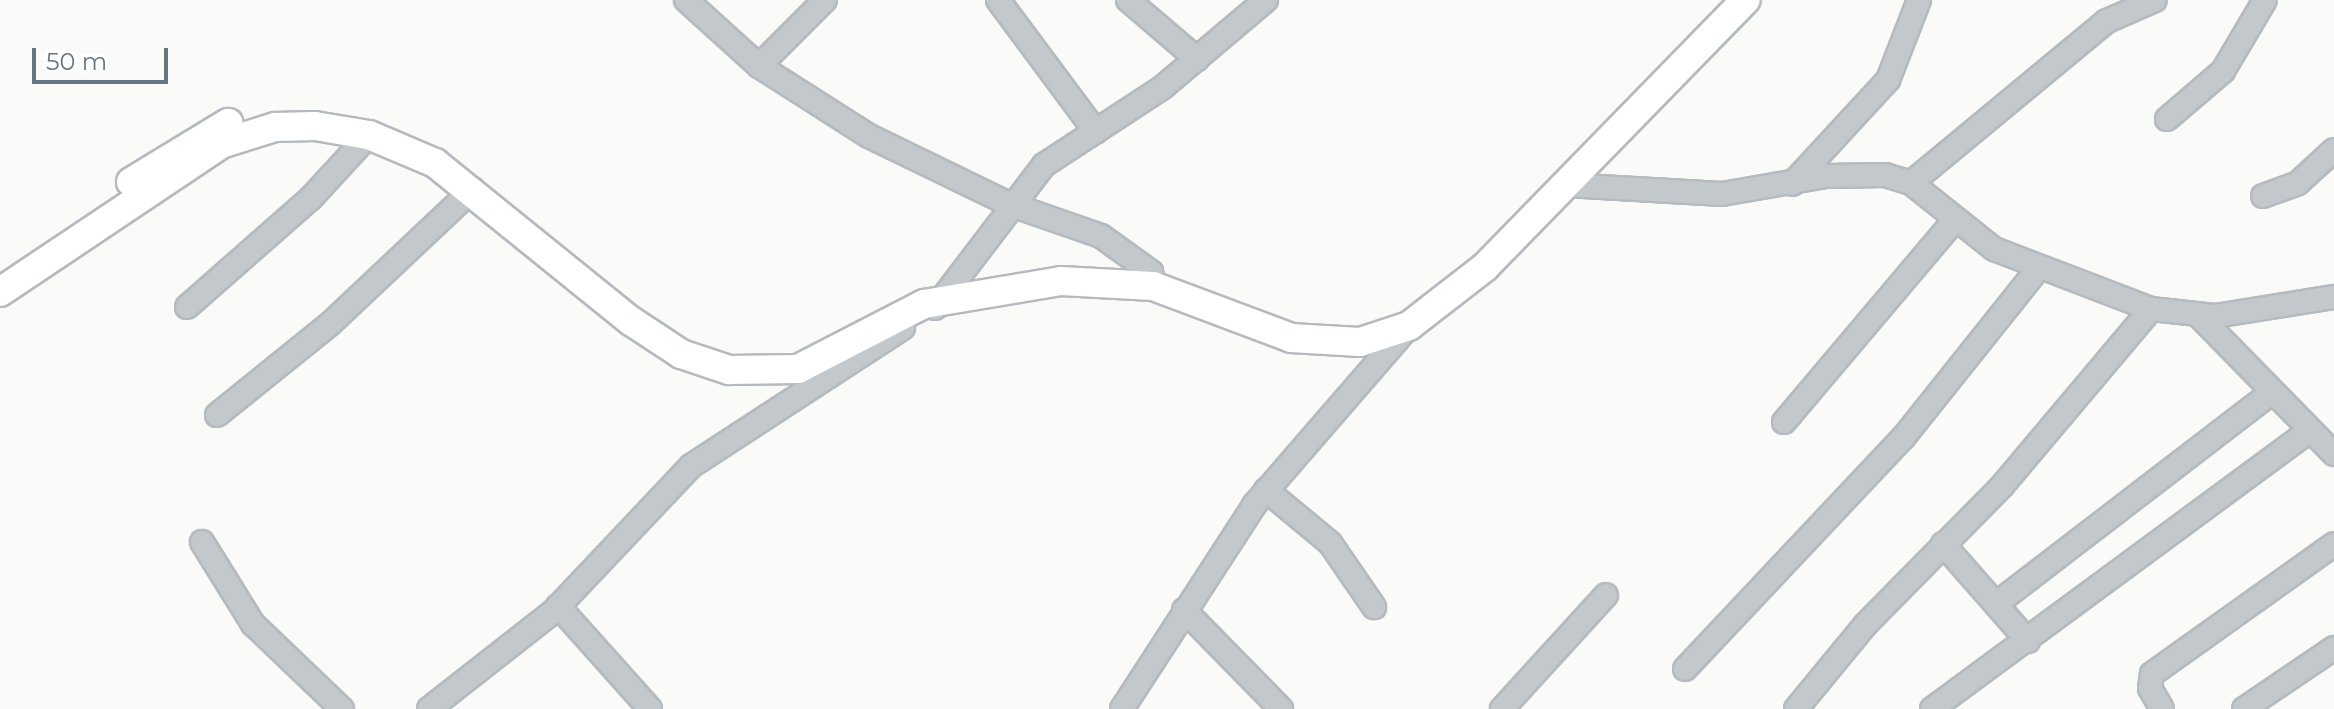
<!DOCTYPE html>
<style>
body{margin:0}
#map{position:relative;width:2334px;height:709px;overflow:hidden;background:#fafaf8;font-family:Montserrat,sans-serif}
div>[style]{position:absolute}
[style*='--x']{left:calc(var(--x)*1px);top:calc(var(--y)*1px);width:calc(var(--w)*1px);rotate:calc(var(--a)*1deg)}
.roads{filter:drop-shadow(2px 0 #b5babe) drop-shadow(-2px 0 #b5babe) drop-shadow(0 2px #b5babe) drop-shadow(0 -2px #b5babe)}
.minor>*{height:22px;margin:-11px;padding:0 11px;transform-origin:11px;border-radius:11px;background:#c3c8cc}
.major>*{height:28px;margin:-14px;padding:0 14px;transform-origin:14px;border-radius:14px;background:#fff}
span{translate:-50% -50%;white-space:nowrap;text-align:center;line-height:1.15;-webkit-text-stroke:8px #fff;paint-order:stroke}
.scale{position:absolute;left:32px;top:48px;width:136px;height:36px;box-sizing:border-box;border:4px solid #657683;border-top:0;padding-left:10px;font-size:24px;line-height:28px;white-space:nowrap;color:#657683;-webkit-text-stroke:6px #fff;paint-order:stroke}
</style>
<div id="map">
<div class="roads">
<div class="minor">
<div style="--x:686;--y:0;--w:98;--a:42.1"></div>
<div style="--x:759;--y:66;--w:130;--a:32.5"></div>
<div style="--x:869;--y:136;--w:156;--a:25.9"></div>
<div style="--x:1009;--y:204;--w:97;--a:19.2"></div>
<div style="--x:1101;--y:236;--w:62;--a:35.8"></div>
<div style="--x:1151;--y:272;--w:14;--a:82"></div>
<div style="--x:998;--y:0;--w:164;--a:53.4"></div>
<div style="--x:1128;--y:0;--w:91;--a:40.5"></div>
<div style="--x:759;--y:66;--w:93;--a:-45"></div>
<div style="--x:2167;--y:119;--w:74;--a:-40.6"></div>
<div style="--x:2223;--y:71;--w:82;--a:-59.4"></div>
<div style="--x:1911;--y:183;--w:254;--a:-39.6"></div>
<div style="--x:2107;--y:21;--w:52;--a:-23.6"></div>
<div style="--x:1792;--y:184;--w:142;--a:-47.3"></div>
<div style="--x:1888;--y:80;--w:86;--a:-68.8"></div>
<div style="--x:1566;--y:185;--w:156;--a:3.3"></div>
<div style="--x:1722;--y:194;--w:106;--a:-9.8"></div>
<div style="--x:1826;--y:176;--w:59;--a:-1"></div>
<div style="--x:1885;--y:175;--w:27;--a:17"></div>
<div style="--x:1911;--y:183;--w:106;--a:38.5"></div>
<div style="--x:1994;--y:249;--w:168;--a:20.9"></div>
<div style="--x:2151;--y:309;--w:64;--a:6.2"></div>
<div style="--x:2215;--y:316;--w:121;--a:-9.1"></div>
<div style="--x:2263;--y:196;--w:37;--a:-20"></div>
<div style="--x:2298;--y:183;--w:49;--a:-42.5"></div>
<div style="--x:187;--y:307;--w:165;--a:-41.3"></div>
<div style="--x:311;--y:198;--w:86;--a:-47.4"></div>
<div style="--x:935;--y:308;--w:180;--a:-52.7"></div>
<div style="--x:1044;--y:165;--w:142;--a:-33.2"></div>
<div style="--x:1163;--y:87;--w:135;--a:-40.2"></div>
<div style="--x:2199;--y:316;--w:193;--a:45.6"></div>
<div style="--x:217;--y:415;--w:146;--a:-38.9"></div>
<div style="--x:331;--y:323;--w:195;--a:-43.3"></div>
<div style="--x:1784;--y:422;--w:265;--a:-49.8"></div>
<div style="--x:1266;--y:490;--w:83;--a:39.6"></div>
<div style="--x:1330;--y:543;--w:78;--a:55.5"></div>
<div style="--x:202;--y:542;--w:97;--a:58.1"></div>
<div style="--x:253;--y:624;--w:123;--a:43.7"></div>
<div style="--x:1943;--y:544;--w:129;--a:48.8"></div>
<div style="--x:1996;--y:604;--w:345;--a:-37.5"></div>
<div style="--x:558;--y:606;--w:138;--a:48.2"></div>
<div style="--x:1184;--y:610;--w:139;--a:45.6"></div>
<div style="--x:1685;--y:669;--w:318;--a:-46.7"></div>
<div style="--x:1903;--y:438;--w:215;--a:-51.4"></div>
<div style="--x:429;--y:709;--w:159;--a:-38.1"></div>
<div style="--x:554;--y:611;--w:199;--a:-46.6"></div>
<div style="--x:691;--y:466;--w:253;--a:-33.1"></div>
<div style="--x:1122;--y:709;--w:244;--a:-57"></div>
<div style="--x:1255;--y:504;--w:235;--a:-49.1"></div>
<div style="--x:1502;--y:709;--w:154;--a:-47.6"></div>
<div style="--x:1796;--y:709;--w:110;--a:-50.5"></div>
<div style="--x:1866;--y:624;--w:194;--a:-45.4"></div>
<div style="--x:2002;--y:486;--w:231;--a:-49.9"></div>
<div style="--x:1932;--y:709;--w:468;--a:-36.4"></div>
<div style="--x:2162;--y:709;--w:24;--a:-120"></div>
<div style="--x:2150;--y:688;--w:14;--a:-82"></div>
<div style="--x:2152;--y:674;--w:224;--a:-35.5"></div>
<div style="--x:2244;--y:709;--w:109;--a:-34.1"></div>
</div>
<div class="major">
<div style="--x:131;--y:182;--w:114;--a:-31.3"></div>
<div style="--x:0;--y:292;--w:266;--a:-33.8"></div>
<div style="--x:221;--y:144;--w:57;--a:-17.5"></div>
<div style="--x:275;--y:127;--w:40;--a:-1.4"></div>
<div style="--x:315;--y:126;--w:55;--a:9.5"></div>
<div style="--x:369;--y:135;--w:72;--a:23"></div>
<div style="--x:435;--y:163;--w:252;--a:38.9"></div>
<div style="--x:631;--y:321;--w:60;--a:33.4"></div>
<div style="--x:681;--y:354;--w:51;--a:18.4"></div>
<div style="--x:729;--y:370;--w:69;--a:-0.8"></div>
<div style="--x:798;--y:369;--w:142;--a:-27.3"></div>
<div style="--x:924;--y:304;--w:139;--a:-9.5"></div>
<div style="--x:1061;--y:281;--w:92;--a:3.1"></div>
<div style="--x:1153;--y:286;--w:147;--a:20.6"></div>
<div style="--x:1291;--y:338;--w:69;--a:3.3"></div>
<div style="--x:1360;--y:342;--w:52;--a:-18.1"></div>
<div style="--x:1409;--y:326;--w:96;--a:-37.8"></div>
<div style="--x:1485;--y:267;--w:373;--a:-45.7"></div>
</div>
</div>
<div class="scale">50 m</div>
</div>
